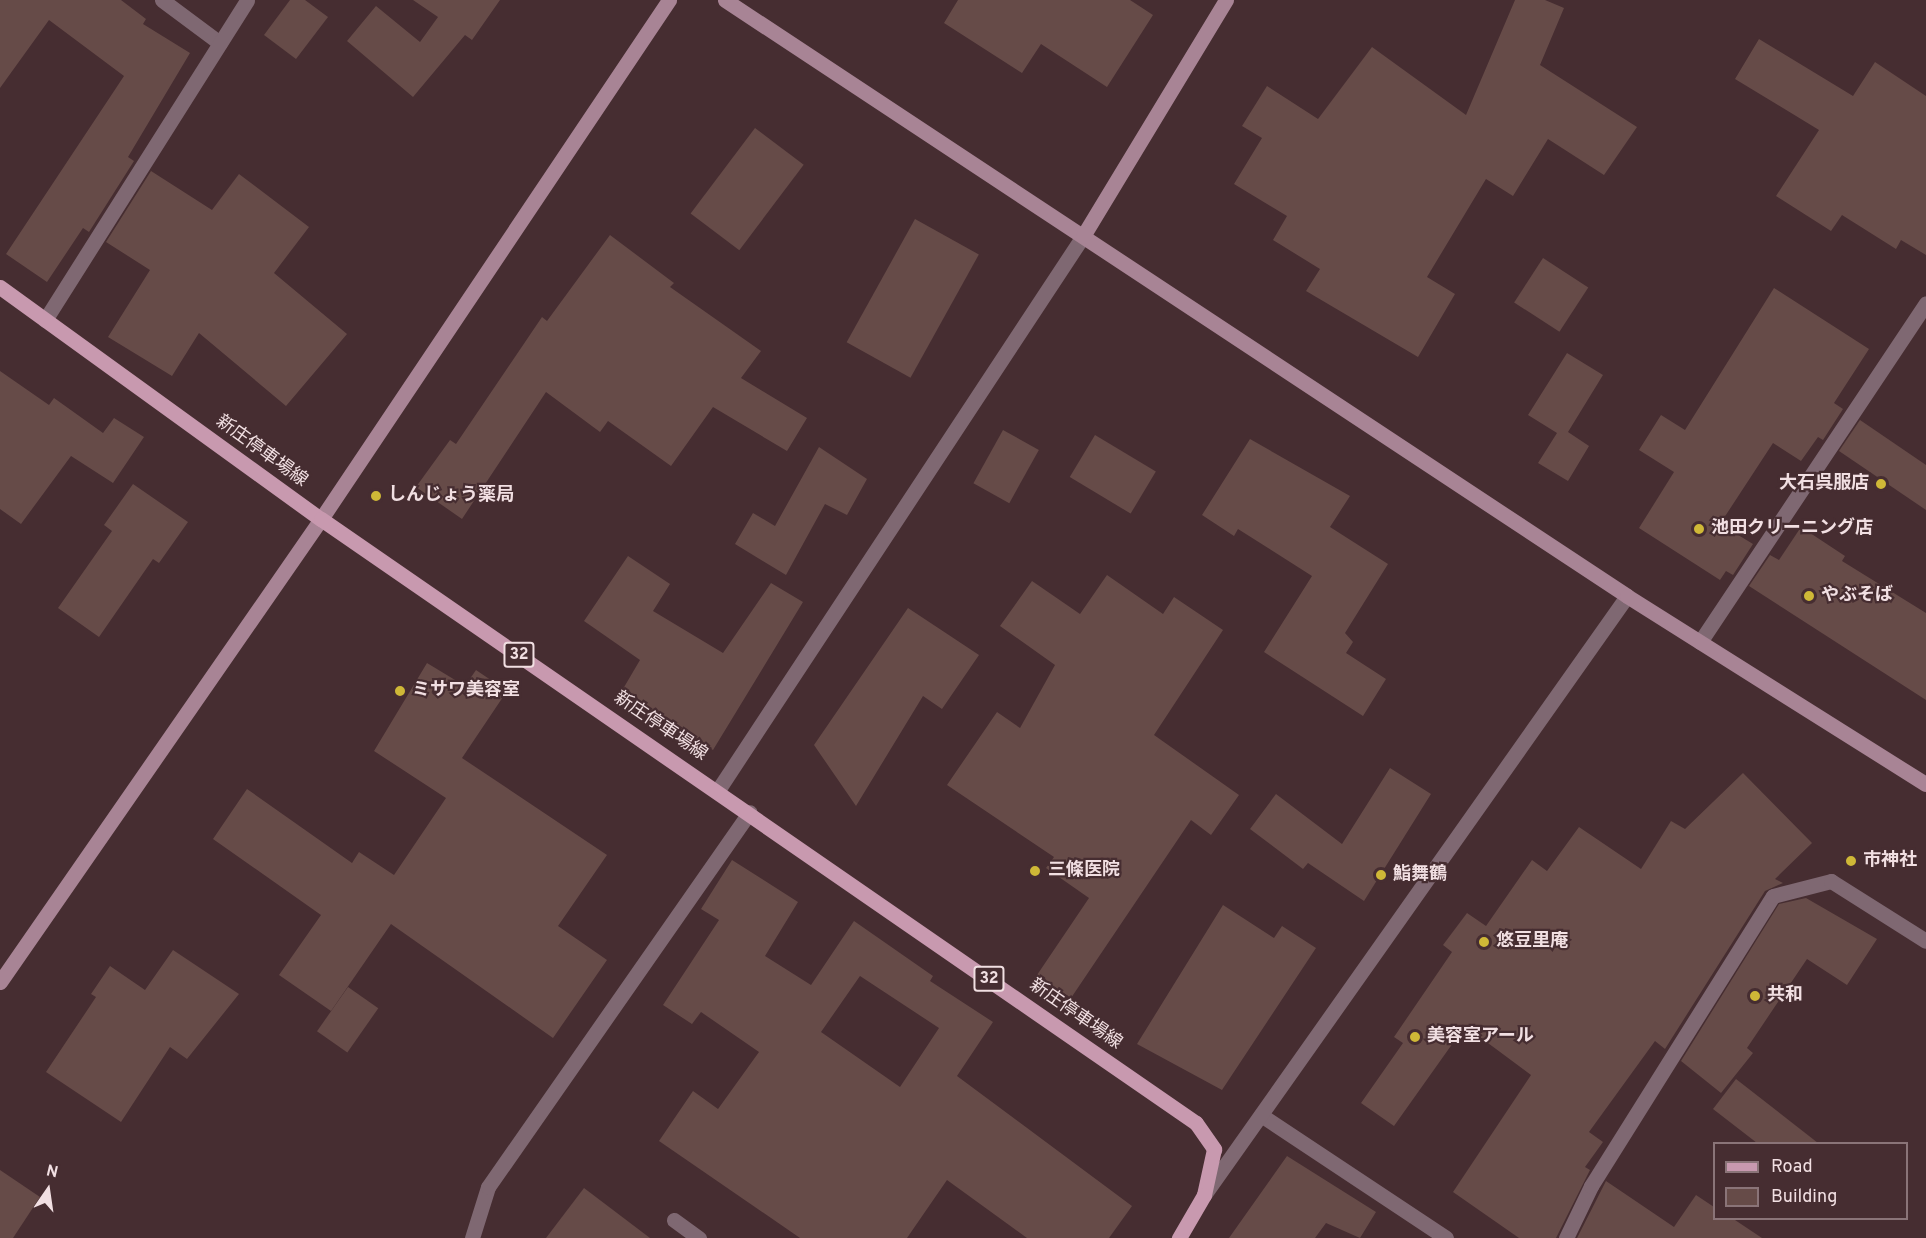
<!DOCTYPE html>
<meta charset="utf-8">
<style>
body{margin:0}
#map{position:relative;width:1926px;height:1238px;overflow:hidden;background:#462d31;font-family:Overpass,"Noto Sans JP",sans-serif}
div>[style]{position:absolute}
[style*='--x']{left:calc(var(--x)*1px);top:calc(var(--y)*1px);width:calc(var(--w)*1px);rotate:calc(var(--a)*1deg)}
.building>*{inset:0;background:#664b48;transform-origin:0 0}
.lane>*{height:15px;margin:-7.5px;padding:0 7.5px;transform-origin:7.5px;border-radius:7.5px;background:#7f6872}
.street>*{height:15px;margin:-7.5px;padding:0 7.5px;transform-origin:7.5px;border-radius:7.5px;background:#7f6872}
.secondary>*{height:15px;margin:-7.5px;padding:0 7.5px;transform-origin:7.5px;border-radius:7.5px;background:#a88495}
.primary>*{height:15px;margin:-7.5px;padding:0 7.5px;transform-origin:7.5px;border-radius:7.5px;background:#c899af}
.dots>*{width:16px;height:16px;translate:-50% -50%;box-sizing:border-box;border:3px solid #462d31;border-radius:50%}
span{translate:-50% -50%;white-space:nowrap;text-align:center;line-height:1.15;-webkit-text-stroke:4.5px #462d31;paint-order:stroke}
.shield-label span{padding:2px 4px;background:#462d31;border:2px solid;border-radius:4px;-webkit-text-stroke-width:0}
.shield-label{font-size:16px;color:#f1dfe2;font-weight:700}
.street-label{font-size:18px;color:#f1dfe2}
.poi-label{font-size:18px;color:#f1dfe2;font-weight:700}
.right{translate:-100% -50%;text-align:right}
.left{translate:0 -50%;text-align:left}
.legend{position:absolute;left:1713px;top:1142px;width:195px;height:78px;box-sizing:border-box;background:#462d31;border:2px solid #8a7478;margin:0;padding:8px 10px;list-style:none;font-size:18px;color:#f1dfe2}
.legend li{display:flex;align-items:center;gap:12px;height:30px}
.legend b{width:30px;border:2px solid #8a7478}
.north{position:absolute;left:18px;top:1160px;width:60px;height:60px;-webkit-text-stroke:4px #462d31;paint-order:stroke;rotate:13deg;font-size:16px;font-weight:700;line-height:24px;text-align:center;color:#f1dfe2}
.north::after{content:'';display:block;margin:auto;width:21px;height:27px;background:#f1dfe2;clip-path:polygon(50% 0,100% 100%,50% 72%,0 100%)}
</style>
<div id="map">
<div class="building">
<div style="clip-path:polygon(0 0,121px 0,146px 19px,143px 24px,190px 53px,128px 157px,134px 161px,89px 232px,83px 228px,47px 282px,6px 254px,124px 76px,49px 20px,0 88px)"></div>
<div style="clip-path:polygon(290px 0,305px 0,328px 17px,296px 59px,264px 35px)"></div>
<div style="clip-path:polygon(413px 0,500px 0,472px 40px,465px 35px,413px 97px,347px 41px,376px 6px,420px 42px,438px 17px)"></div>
<div style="clip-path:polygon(958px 0,1130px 0,1153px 15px,1107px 87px,1041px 44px,1022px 73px,944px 23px)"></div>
<div style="clip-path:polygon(1515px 0,1545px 0,1564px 8px,1540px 65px,1637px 127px,1604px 175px,1548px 139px,1513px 196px,1486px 179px,1427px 277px,1455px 294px,1418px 357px,1306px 291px,1320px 269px,1273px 240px,1287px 216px,1234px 184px,1262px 138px,1242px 126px,1267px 86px,1318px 119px,1372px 47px,1466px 115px)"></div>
<div style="clip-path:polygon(1759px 39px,1853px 96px,1875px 62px,1926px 96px,1926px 255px,1901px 240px,1896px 249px,1842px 215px,1831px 231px,1776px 196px,1819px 130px,1735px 79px)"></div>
<div style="left:755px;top:128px;width:61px;height:107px;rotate:37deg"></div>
<div style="clip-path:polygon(151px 171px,212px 210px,239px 174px,309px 227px,274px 273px,347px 334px,286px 406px,199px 333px,172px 376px,108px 337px,150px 270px,106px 242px)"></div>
<div style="left:915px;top:219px;width:73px;height:141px;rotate:29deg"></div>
<div style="clip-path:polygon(610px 235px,674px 283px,670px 287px,761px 351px,741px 378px,807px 418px,787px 451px,713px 407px,671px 466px,608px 421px,600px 432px,546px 392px,462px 519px,416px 487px,450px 440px,456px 444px,542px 317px,547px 321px)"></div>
<div style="left:1543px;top:258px;width:54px;height:53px;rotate:33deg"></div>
<div style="clip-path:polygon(1774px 288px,1869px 349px,1834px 403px,1843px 409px,1823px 440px,1818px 437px,1801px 461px,1773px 443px,1720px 524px,1753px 544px,1733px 575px,1726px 571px,1720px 580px,1639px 528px,1674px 472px,1639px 450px,1661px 415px,1685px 430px)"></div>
<div style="clip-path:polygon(1567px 353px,1603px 375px,1568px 432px,1589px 446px,1568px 481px,1538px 463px,1557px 433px,1528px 415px)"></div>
<div style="clip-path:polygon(0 371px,49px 405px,54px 398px,103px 433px,114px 418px,144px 437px,113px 483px,71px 456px,21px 524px,0 509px)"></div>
<div style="clip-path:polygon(1860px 420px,1926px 465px,1926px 510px,1839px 451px)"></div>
<div style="left:1003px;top:430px;width:41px;height:61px;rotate:29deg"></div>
<div style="left:1095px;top:435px;width:71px;height:49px;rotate:31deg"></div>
<div style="clip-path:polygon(1250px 439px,1350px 496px,1330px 527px,1388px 564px,1345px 633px,1353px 642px,1346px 653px,1386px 679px,1363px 716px,1264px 652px,1312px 576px,1238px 529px,1234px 536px,1202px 515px)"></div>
<div style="clip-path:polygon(819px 447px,867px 479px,847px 515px,825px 504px,786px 575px,735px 544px,753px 513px,775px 526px)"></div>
<div style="clip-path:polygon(133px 484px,188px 522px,159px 563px,153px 559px,99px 637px,58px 608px,112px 531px,104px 525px)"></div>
<div style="clip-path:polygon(1801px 527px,1845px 556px,1842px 561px,1926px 613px,1926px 700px,1749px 586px,1770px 555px,1779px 560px)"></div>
<div style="clip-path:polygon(628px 556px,670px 584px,653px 611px,723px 653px,771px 583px,803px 602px,713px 750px,620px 694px,640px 660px,584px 621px)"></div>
<div style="clip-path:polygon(1107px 575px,1163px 614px,1174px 597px,1223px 630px,1154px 735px,1239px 795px,1211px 835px,1191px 820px,1071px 998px,1037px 975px,1089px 898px,1046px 868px,1054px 857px,947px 785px,997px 712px,1020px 728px,1055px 665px,1000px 626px,1032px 581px,1080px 614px)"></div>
<div style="clip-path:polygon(908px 608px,979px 655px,942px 709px,923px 696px,856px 806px,814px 745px)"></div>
<div style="clip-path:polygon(427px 663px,465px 686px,476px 670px,507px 691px,462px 758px,607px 855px,558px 926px,607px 960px,553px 1038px,391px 924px,331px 1011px,279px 975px,321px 915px,213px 839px,247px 789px,352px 863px,359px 852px,394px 875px,446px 798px,374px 751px)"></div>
<div style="clip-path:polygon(1390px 768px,1431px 794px,1364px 901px,1308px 863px,1303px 869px,1250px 829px,1276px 794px,1342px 844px)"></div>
<div style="clip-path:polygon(1743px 773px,1812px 843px,1775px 879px,1783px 883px,1765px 891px,1665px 1049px,1655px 1041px,1589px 1132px,1603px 1142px,1585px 1167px,1590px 1170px,1556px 1238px,1519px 1238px,1453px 1192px,1531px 1075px,1465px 1026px,1394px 1126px,1361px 1103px,1403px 1043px,1394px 1037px,1452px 952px,1443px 945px,1467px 913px,1486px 926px,1532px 860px,1547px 871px,1579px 827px,1641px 869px,1671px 821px,1685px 829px)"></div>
<div style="clip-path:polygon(evenodd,732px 860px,798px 902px,765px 956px,811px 985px,854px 921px,933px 976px,930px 981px,993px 1022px,957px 1076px,1132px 1206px,1109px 1238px,1027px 1238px,947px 1180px,907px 1238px,800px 1238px,659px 1141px,693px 1091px,718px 1109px,759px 1052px,701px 1012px,692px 1024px,663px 1005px,719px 920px,701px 909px,732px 860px,860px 976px,939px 1028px,900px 1087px,821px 1032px,860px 976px)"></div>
<div style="clip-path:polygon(1806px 898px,1877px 939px,1847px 985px,1807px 959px,1747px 1048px,1753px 1053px,1721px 1093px,1681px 1061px,1779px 904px)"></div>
<div style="clip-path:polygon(1223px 905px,1274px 938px,1282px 926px,1316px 948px,1222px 1090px,1137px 1044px)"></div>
<div style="clip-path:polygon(173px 950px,239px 994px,187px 1059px,170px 1047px,121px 1122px,46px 1072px,96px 997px,91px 994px,110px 966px,145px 990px)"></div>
<div style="left:348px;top:987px;width:37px;height:54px;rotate:35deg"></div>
<div style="clip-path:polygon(1736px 1079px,1818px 1143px,1757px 1143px,1713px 1109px)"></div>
<div style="clip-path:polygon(1287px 1156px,1376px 1212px,1360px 1238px,1326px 1223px,1315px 1238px,1229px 1238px)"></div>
<div style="clip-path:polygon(0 1170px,40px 1197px,13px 1238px,0 1238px)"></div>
<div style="clip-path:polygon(1606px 1181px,1674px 1227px,1696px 1195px,1714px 1207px,1714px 1218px,1732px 1218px,1762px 1238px,1577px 1238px)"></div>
<div style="clip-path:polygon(584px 1188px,650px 1238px,546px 1238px)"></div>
</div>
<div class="lane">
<div style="--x:162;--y:0;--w:72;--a:36.6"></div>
<div style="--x:45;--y:320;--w:378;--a:-57.7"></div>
<div style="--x:1261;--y:1115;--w:222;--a:33.6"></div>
<div style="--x:674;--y:1220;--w:31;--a:36"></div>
</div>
<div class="street">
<div style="--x:1700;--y:642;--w:407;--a:-56.3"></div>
<div style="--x:718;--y:790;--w:663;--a:-56.62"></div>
<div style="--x:1204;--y:1195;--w:733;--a:-54.77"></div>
<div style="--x:472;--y:1238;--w:53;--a:-72.6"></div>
<div style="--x:488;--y:1187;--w:457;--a:-55.1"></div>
<div style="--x:1566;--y:1238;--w:58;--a:-64.3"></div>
<div style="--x:1591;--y:1186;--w:342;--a:-57.9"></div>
<div style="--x:1773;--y:896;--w:60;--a:-14.5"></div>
<div style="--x:1831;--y:881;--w:112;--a:32.3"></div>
</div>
<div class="secondary">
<div style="--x:725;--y:0;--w:1081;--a:33.45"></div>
<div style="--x:1627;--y:596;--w:353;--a:32.2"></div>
<div style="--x:1083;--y:236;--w:276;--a:-58.8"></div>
<div style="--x:0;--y:982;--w:563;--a:-55.27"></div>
<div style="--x:321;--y:519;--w:625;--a:-56.16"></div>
</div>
<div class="primary">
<div style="--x:0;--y:287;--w:396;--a:35.9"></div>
<div style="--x:321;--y:519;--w:1063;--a:34.62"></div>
<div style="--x:1196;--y:1123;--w:32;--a:55"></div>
<div style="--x:1214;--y:1149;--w:47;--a:102.3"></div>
<div style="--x:1204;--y:1195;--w:50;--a:120.2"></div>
</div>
<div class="dots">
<div style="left:1881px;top:484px;background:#cfb837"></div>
<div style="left:376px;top:496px;background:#cfb837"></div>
<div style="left:1699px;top:529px;background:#cfb837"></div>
<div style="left:1809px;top:596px;background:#cfb837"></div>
<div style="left:400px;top:691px;background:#cfb837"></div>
<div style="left:1851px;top:861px;background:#cfb837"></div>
<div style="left:1035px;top:871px;background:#cfb837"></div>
<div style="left:1381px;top:875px;background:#cfb837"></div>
<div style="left:1484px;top:942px;background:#cfb837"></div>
<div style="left:1755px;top:996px;background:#cfb837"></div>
<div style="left:1415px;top:1037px;background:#cfb837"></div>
</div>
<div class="shield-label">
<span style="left:519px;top:655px">32</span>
<span style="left:989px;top:979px">32</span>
</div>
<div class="street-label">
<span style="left:261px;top:452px;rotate:36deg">新庄停車場線</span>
<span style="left:660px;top:727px;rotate:34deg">新庄停車場線</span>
<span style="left:1075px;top:1015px;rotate:35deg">新庄停車場線</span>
</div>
<div class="poi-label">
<span class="right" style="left:1869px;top:484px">大石呉服店</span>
<span class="left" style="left:388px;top:496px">しんじょう薬局</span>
<span class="left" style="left:1711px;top:529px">池田クリーニング店</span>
<span class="left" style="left:1821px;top:596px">やぶそば</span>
<span class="left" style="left:412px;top:691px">ミサワ美容室</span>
<span class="left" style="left:1863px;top:861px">市神社</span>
<span class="left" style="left:1048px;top:871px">三條医院</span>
<span class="left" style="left:1393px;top:875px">鮨舞鶴</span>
<span class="left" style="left:1496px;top:942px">悠豆里庵</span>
<span class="left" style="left:1767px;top:996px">共和</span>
<span class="left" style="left:1427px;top:1037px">美容室アール</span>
</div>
<ul class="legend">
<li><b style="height:8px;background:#c899af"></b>Road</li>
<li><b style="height:16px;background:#664b48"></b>Building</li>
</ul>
<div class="north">N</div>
</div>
